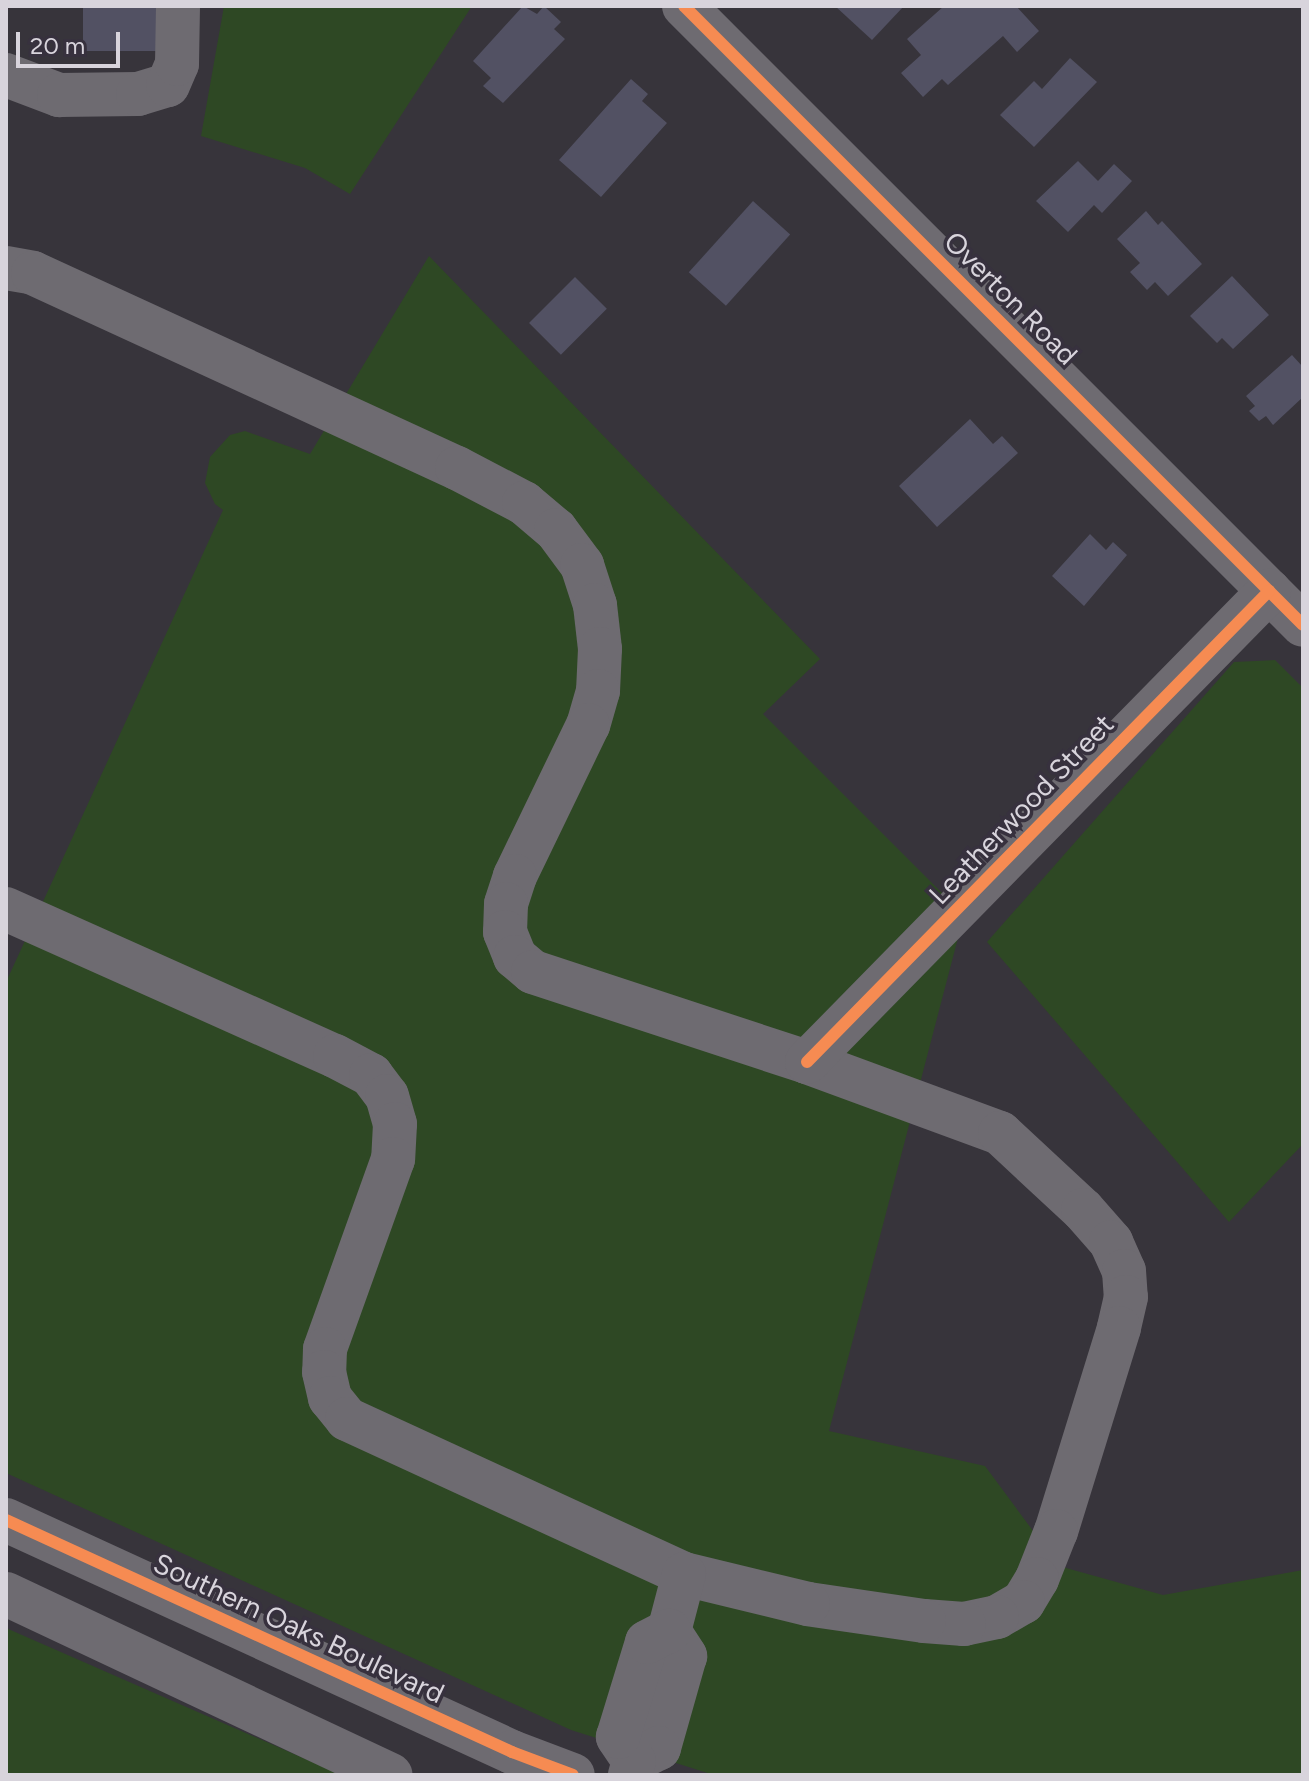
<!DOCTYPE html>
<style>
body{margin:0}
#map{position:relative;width:1309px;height:1781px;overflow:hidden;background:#37343b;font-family:Figtree,sans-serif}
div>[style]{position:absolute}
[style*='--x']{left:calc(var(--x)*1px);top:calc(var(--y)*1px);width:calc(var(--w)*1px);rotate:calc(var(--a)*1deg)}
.green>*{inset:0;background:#2e4824}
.building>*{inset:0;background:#525163;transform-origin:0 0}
.minor>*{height:44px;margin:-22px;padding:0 22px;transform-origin:22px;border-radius:22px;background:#6e6b71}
.cycleway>*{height:12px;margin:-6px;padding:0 6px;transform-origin:6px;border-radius:6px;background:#f68b52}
span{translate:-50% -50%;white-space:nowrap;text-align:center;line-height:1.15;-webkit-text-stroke:7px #37313e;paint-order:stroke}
.street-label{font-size:28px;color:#d8d4dc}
.frame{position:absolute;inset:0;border:8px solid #d8d4dc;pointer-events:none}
.scale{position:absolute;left:16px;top:32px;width:104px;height:36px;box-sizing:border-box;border:4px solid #d8d4dc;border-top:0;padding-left:10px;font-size:24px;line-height:28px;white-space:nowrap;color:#d8d4dc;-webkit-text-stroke:6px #37313e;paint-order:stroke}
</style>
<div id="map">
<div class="green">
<div style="clip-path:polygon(224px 6px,472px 6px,350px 194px,305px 168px,201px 136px)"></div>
<div style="clip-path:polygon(429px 256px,820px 659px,763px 714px,964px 915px,829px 1431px,985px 1466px,1059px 1566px,1163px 1595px,1303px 1570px,1303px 1775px,714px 1775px,571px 1730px,6px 1473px,6px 982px,223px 510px,215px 504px,205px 483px,210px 457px,230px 435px,245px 431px,310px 454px)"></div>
<div style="clip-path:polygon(1275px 660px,1303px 688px,1303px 1144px,1229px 1222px,987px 942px,1234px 662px)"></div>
<div style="clip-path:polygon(6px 1628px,342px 1775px,6px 1775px)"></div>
</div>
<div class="building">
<div style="left:83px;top:6px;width:80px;height:45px"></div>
<div style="clip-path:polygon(523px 6px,537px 14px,544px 6px,561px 22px,554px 29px,565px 39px,503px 103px,483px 86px,491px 78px,473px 61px)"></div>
<div style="clip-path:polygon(835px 6px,904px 6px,872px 40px)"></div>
<div style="clip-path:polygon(944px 6px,1016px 6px,1039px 31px,1017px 52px,1003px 36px,948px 85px,942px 79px,923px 97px,901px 73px,921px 55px,907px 39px)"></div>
<div style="clip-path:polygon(1070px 58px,1097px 82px,1034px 147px,1000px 115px,1034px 81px,1042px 89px)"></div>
<div style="clip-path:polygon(631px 79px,648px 94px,642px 101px,667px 123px,601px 197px,559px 160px)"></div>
<div style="clip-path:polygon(1078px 161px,1098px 181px,1114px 164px,1132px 181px,1102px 213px,1094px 205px,1068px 232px,1036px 201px)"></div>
<div style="left:753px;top:201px;width:50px;height:96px;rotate:42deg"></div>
<div style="clip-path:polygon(1146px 211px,1158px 225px,1162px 221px,1202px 264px,1168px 296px,1155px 282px,1147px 290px,1130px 272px,1140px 263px,1117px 239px)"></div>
<div style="clip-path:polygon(1232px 276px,1269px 315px,1233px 349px,1222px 338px,1217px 343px,1190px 316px)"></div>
<div style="left:575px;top:277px;width:45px;height:65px;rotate:45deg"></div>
<div style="clip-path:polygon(1292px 355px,1303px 367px,1303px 397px,1273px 425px,1266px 416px,1259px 421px,1249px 411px,1255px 406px,1246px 396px)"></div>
<div style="clip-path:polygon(970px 419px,993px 444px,1002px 436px,1018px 453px,937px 527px,899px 486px)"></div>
<div style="clip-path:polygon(1090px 534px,1106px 550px,1113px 542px,1127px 555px,1084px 606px,1052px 576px)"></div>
</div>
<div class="minor">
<div style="--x:684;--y:6;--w:875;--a:45"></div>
<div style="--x:6;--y:75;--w:57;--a:20.7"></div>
<div style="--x:59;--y:95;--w:79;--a:-0.7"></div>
<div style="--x:138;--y:94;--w:31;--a:-17"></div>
<div style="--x:168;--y:85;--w:23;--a:-67"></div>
<div style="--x:177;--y:64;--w:58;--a:-89"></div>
<div style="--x:6;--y:268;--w:27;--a:10"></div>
<div style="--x:33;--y:273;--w:467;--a:24.7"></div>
<div style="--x:457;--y:468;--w:76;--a:27.6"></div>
<div style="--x:524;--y:503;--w:42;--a:40.2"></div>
<div style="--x:556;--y:530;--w:44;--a:53.4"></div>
<div style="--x:582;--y:565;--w:42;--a:72"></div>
<div style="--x:595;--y:605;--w:44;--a:83.5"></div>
<div style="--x:600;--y:649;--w:42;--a:92.7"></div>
<div style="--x:598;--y:691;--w:35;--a:106"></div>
<div style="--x:588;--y:725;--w:168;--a:115.8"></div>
<div style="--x:515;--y:876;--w:29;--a:108"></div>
<div style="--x:506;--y:904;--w:28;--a:92"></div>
<div style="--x:505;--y:932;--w:27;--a:68"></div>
<div style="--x:515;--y:957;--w:23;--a:40"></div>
<div style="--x:533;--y:972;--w:288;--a:18.2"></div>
<div style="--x:807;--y:1062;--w:206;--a:20.2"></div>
<div style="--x:1000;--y:1133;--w:113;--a:42.9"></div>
<div style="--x:1083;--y:1210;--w:43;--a:48.8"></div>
<div style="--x:1111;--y:1242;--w:32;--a:66"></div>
<div style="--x:1124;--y:1271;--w:26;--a:86"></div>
<div style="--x:1126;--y:1297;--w:32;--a:103"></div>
<div style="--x:1119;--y:1328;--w:213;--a:107.2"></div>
<div style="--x:1056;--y:1531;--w:52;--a:111.6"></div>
<div style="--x:1037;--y:1579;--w:27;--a:121"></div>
<div style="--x:1023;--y:1602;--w:30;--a:150"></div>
<div style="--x:997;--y:1617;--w:34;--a:168"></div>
<div style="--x:964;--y:1624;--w:40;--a:-175.7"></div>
<div style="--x:924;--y:1621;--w:117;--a:-171.7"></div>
<div style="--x:808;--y:1604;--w:128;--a:-166.4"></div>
<div style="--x:6;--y:909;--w:360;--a:24.1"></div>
<div style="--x:335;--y:1056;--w:41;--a:27.8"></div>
<div style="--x:371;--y:1075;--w:26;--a:53"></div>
<div style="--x:387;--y:1096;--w:29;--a:74"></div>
<div style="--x:395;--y:1124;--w:35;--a:93"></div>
<div style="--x:393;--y:1159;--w:202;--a:109.7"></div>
<div style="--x:325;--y:1349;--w:23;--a:92"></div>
<div style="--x:324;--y:1372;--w:27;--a:77"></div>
<div style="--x:330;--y:1398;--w:27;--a:51"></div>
<div style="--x:347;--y:1419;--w:371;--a:24.7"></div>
<div style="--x:684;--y:1574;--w:59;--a:104.7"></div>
<div style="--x:669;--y:1631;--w:30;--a:57"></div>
<div style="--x:685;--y:1656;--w:96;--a:105.8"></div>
<div style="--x:659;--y:1748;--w:28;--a:153"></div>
<div style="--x:634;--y:1761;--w:15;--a:106"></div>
<div style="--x:807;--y:1062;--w:660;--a:-45.55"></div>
<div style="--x:6;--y:1520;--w:557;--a:24.63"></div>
<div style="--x:512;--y:1752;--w:65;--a:20.7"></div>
<div style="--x:6;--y:1594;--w:425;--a:25.2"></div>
<div style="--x:634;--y:1761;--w:29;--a:-124"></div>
<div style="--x:618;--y:1737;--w:99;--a:-73"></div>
<div style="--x:647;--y:1642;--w:25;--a:-27"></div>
</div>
<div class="cycleway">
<div style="--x:684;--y:6;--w:875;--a:45"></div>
<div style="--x:807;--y:1062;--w:660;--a:-45.55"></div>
<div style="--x:6;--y:1520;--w:557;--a:24.63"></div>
<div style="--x:512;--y:1752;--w:65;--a:20.7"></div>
</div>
<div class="street-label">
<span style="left:1011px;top:298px;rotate:45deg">Overton Road</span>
<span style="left:1021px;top:809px;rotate:-46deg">Leatherwood Street</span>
<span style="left:299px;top:1628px;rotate:25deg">Southern Oaks Boulevard</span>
</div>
<div class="frame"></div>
<div class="scale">20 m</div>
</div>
